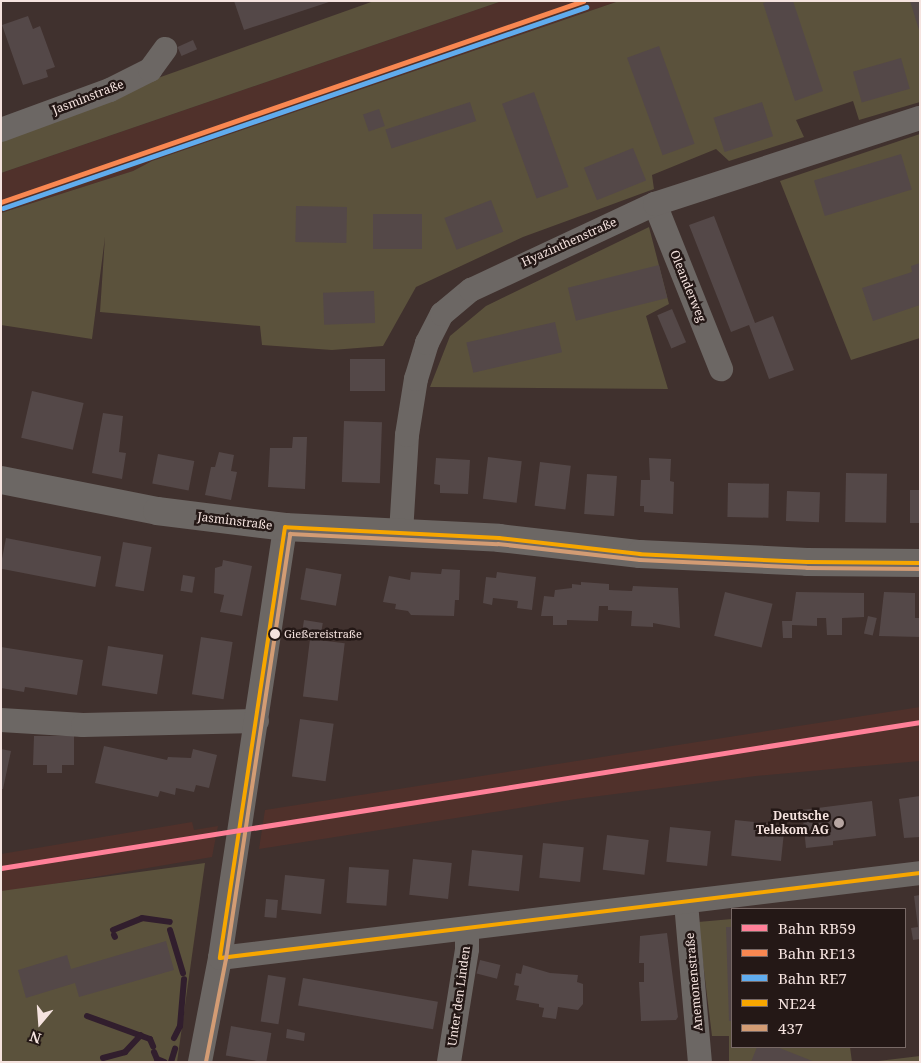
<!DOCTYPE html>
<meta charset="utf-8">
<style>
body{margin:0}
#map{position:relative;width:921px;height:1063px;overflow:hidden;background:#40312e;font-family:"Noto Serif",serif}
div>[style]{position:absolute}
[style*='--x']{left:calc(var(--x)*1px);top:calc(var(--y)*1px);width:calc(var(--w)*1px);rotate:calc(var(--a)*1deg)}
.built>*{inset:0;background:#50312b}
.green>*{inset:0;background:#5b523c}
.stream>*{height:6px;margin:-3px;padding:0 3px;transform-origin:3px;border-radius:3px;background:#311e2d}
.building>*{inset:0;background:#544848;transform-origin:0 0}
.minor>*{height:24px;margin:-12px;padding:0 12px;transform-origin:12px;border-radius:12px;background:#6c6764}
.tertiary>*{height:28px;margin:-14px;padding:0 14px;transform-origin:14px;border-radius:14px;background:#6c6764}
.bus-1>*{height:4px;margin:-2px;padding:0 2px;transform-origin:2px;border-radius:2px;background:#f7a600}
.bus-2>*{height:4px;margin:-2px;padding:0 2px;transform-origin:2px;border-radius:2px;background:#d39c74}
.rail-1>*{height:5px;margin:-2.5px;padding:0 2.5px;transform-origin:2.5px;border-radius:2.5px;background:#ff8098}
.rail-2>*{height:5px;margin:-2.5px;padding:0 2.5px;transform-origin:2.5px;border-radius:2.5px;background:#f88751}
.rail-3>*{height:5px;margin:-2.5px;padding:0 2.5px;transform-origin:2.5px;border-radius:2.5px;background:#60acee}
.dots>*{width:14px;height:14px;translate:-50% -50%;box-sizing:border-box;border:2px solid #241816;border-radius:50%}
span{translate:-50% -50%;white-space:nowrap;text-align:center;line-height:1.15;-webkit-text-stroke:5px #241816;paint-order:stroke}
.bus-label{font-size:11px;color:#f5e3df}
.left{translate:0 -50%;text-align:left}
.street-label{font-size:12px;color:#f5e3df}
.poi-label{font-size:12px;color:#f5e3df;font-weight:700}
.right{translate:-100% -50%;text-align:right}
.frame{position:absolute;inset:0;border:2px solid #f5e3df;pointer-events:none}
.legend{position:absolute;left:731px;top:908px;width:175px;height:140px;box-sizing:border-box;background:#241816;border:1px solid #786966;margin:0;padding:6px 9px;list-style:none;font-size:15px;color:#f5e3df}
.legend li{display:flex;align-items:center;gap:10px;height:25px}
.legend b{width:25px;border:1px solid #786966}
.north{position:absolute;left:15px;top:998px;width:50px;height:50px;-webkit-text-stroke:4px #241816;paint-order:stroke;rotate:198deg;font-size:14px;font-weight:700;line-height:20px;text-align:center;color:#f5e3df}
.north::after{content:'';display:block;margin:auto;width:18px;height:22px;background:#f5e3df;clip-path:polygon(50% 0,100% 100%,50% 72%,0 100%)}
</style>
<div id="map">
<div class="built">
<div style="clip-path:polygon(502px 1px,619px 1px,152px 161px,133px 171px,1px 213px,1px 173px)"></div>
<div style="clip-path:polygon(920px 707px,920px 761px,756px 776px,576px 799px,259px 849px,265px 810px)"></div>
<div style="clip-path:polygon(192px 822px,194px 830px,218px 826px,212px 857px,1px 893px,1px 854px)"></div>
</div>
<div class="green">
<div style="clip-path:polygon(374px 1px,502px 1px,1px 173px,1px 134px)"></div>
<div style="clip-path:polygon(619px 1px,920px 1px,920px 102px,859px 120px,853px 101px,796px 120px,804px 137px,729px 161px,716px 149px,652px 175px,654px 189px,523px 237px,416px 287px,383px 346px,332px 350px,262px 345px,260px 326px,100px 312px,105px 237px,92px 339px,1px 325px,1px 213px,133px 171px,152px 161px)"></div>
<div style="clip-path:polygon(920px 134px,920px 338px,851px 360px,780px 181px)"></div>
<div style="clip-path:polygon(649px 227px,669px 304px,646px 316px,668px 389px,430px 387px,450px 336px,486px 306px)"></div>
<div style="clip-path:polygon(205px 863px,177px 1062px,1px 1062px,1px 891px)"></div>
<div style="clip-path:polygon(732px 919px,732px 1047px,850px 1047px,852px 1062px,729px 1062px,729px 1036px,712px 1036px,698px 922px)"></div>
<div style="clip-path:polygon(920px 1056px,920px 1062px,870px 1062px)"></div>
</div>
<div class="stream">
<div style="--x:113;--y:930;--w:31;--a:-22"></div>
<div style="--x:142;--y:918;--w:28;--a:8"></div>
<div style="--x:170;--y:930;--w:45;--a:73.2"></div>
<div style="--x:114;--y:935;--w:2;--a:63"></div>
<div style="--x:87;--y:1016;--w:67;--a:20.1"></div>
<div style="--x:150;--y:1039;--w:8;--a:67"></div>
<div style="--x:174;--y:1038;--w:13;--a:-63"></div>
<div style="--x:180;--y:1026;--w:47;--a:-85.1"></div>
<div style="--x:154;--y:1052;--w:8;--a:67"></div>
<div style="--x:157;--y:1059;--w:8;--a:23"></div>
<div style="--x:103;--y:1058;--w:23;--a:-15"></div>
<div style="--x:125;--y:1052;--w:23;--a:-47"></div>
<div style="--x:171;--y:1062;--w:14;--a:-73"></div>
</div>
<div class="building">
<div style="clip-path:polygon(234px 1px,329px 1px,329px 2px,244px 30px)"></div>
<div style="clip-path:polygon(769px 1px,793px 1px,823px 91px,795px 101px,763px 3px)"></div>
<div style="clip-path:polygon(910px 1px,920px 1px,920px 30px,919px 30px)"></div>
<div style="clip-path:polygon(28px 16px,33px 29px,40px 26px,55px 67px,46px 70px,48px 77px,23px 85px,2px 25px)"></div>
<div style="left:193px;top:40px;width:10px;height:17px;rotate:66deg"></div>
<div style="left:659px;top:46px;width:104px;height:34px;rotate:70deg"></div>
<div style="left:901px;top:58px;width:32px;height:50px;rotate:74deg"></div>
<div style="left:534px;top:92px;width:101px;height:34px;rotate:70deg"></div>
<div style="left:470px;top:102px;width:20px;height:89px;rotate:72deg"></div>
<div style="left:762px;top:102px;width:36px;height:51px;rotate:72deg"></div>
<div style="left:379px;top:109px;width:18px;height:17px;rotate:71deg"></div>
<div style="left:633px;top:148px;width:35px;height:53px;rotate:68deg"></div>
<div style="left:901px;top:154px;width:37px;height:91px;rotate:73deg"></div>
<div style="left:491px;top:200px;width:34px;height:50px;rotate:69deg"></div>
<div style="left:296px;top:206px;width:51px;height:36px;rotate:1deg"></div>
<div style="left:373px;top:214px;width:49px;height:35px"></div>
<div style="clip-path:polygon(714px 216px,755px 323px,773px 316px,794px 370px,769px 379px,749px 325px,731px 332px,689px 225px)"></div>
<div style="clip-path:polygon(920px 263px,920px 305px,873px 321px,862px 288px,912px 272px,911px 266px)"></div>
<div style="left:659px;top:265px;width:34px;height:94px;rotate:76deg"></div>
<div style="left:374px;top:291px;width:32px;height:51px;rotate:88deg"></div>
<div style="left:672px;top:309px;width:36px;height:16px;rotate:67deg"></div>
<div style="left:555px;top:322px;width:31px;height:91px;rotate:77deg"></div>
<div style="left:350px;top:359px;width:35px;height:32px"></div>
<div style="left:32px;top:391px;width:53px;height:48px;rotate:13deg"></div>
<div style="clip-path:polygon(103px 413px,123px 416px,119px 452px,126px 453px,122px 479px,92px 473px)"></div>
<div style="left:344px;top:421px;width:38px;height:61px;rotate:2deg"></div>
<div style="clip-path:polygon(293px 437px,307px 437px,305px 489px,268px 487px,270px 448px,292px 448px)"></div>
<div style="clip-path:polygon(219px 452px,234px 455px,231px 471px,237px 472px,231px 500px,205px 495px,211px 467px,215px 467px)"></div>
<div style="left:158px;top:454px;width:37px;height:30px;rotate:11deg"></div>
<div style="left:488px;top:457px;width:34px;height:42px;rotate:7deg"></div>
<div style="clip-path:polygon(436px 458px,470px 460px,468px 494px,440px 493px,440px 485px,434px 484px)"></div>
<div style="clip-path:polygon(649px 458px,671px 459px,670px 481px,674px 482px,673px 514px,644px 512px,644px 506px,640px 506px,641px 480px,650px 480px)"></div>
<div style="left:540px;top:462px;width:31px;height:44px;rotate:7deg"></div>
<div style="left:846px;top:473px;width:41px;height:49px;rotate:1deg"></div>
<div style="left:587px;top:474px;width:30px;height:40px;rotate:4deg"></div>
<div style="left:728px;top:483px;width:41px;height:34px;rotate:1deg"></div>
<div style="left:910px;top:490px;width:10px;height:33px"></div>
<div style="left:787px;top:491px;width:33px;height:30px;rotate:2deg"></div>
<div style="left:6px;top:538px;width:97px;height:31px;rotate:11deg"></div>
<div style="left:123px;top:542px;width:29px;height:45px;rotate:10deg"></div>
<div style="clip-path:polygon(223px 560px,252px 566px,242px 616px,220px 612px,224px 595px,214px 593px,215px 568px,222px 566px)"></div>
<div style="left:306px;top:568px;width:36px;height:32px;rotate:10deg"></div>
<div style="clip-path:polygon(442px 569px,460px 570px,459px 600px,455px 600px,454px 616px,411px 615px,408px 611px,395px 609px,396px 604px,383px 602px,389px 576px,410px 580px,411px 572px,441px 574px)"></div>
<div style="clip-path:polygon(497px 572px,536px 577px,532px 610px,517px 608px,518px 601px,493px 598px,492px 605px,483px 603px,486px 577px,496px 578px)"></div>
<div style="left:183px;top:575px;width:12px;height:16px;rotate:9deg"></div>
<div style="clip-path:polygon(581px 582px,609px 584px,609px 590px,632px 591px,633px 586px,678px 588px,680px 628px,653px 623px,653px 627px,631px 626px,632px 611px,608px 610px,608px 606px,599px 606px,598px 621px,567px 620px,567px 625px,553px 625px,553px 616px,541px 616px,544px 596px,554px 597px,555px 590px,572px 588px,572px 584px,581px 585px)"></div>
<div style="left:725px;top:592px;width:49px;height:45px;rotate:14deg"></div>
<div style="clip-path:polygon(796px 592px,864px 593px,864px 617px,842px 618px,842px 635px,827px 635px,826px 618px,817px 618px,817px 626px,792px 625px,792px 638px,783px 638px,782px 621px,792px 621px)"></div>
<div style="clip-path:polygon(884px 592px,915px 593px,915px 618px,920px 618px,920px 637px,879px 636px)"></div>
<div style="left:868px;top:616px;width:9px;height:18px;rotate:13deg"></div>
<div style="left:304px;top:620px;width:19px;height:9px;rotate:9deg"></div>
<div style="left:201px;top:637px;width:32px;height:58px;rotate:9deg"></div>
<div style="left:310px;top:639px;width:35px;height:58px;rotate:7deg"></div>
<div style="left:108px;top:646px;width:56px;height:40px;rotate:9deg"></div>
<div style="clip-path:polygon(1px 647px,83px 660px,77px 695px,25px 687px,24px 692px,1px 688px)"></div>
<div style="left:300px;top:719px;width:34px;height:58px;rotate:8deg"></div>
<div style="clip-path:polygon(34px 736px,74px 736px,74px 765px,62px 765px,62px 773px,47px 773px,47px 765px,33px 765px)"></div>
<div style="clip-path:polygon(104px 746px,167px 760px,168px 757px,191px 758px,193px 749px,217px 755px,209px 788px,196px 785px,194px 792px,176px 788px,175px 795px,160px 791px,158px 797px,95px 783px)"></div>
<div style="clip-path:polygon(1px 749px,11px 751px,3px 789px,1px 789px)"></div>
<div style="clip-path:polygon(920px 796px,920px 837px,904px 838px,899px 799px)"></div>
<div style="clip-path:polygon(872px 801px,876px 836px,833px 841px,833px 845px,806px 848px,802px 810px)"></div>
<div style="left:735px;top:820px;width:50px;height:36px;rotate:6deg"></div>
<div style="left:670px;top:827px;width:41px;height:35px;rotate:6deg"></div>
<div style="left:607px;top:835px;width:42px;height:35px;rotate:7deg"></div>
<div style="left:543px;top:843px;width:41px;height:35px;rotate:6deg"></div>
<div style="left:472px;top:850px;width:51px;height:36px;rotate:6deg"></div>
<div style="left:413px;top:859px;width:39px;height:36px;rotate:6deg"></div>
<div style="left:349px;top:867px;width:40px;height:36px;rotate:4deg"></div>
<div style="left:285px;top:875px;width:40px;height:35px;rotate:6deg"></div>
<div style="clip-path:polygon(920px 895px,920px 939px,913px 940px,911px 928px,918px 927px,914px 896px)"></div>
<div style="left:266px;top:899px;width:12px;height:18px;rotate:5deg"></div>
<div style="clip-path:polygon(726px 927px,732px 927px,732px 1021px,729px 1021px)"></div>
<div style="clip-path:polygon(667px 933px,678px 1017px,676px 1020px,641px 1021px,639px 982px,644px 982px,644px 963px,639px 963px,640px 936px)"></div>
<div style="clip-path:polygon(166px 941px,174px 970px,79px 997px,75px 983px,26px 998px,18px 970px,67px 955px,71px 969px)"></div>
<div style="left:480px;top:960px;width:21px;height:14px;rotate:14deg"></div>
<div style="clip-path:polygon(523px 965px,550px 973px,578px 975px,577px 982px,583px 984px,583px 1004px,578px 1010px,558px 1007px,556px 1019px,542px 1017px,544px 1008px,539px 1007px,539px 1004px,516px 1000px,519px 986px,514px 985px,516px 973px,521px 974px)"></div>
<div style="left:268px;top:975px;width:18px;height:47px;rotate:9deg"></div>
<div style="left:303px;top:978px;width:137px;height:28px;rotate:10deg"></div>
<div style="left:231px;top:1026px;width:41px;height:30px;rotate:10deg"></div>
<div style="clip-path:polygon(287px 1029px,305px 1033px,304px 1041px,286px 1038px)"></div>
<div style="clip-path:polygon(757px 1047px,777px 1047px,815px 1062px,751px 1062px)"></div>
</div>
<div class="minor">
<div style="--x:1;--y:130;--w:116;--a:-20.2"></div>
<div style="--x:110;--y:90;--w:45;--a:-26.6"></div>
<div style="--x:150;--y:70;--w:26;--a:-54"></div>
<div style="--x:655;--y:204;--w:178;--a:68.2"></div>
<div style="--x:401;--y:533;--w:98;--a:-86.5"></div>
<div style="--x:407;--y:435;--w:57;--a:-80.9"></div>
<div style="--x:416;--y:379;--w:38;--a:-73"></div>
<div style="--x:427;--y:343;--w:33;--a:-63"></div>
<div style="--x:442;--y:314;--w:38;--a:-40"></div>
<div style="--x:471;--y:290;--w:203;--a:-25.1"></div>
<div style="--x:655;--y:204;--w:279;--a:-18"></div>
<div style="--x:1;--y:720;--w:82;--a:3.5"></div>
<div style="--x:83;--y:725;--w:174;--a:-1.3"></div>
<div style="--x:686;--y:903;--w:160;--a:85"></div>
<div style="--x:220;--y:958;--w:705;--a:-6.92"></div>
<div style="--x:200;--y:1062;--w:106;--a:-79.1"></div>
<div style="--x:220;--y:958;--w:436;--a:-81.4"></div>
<div style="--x:449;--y:1062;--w:114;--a:-80.9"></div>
<div style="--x:467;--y:949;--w:20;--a:-90"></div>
</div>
<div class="tertiary">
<div style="--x:1;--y:480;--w:159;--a:11.2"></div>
<div style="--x:157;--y:511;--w:129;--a:7.1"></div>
<div style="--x:285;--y:527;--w:214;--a:2.9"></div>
<div style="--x:499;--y:538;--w:142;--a:6.5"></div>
<div style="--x:640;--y:554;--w:167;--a:2.7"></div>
<div style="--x:807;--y:562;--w:113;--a:0.5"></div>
</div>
<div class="bus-1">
<div style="--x:920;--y:563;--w:113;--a:-179.5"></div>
<div style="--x:807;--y:562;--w:167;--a:-177.3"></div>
<div style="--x:640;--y:554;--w:142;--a:-173.5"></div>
<div style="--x:499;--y:538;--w:214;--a:-177.1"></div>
<div style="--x:285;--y:527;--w:436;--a:98.6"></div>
<div style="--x:220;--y:958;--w:705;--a:-6.92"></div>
</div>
<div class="bus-2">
<div style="--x:206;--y:1062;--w:105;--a:-79"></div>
<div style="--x:226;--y:959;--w:430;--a:-81.4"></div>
<div style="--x:290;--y:534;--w:208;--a:2.8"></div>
<div style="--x:498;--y:544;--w:143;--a:6.4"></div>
<div style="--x:640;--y:560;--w:167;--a:2.7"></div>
<div style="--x:807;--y:568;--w:113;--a:0.5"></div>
</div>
<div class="rail-1">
<div style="--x:1;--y:868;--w:931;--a:-9.03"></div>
</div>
<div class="rail-2">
<div style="--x:1;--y:202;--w:616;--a:-19.05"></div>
</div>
<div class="rail-3">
<div style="--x:3;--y:208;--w:617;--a:-19.02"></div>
</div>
<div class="dots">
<div style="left:275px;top:634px;background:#f5e3df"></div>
<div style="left:839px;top:823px;background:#b6a5a1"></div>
</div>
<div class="bus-label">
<span class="left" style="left:284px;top:634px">Gießereistraße</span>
</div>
<div class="street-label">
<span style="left:88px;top:97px;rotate:-21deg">Jasminstraße</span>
<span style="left:569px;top:242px;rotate:-24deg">Hyazinthenstraße</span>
<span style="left:688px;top:286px;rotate:68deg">Oleanderweg</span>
<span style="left:235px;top:521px;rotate:7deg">Jasminstraße</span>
<span style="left:694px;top:982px;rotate:-95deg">Anemonenstraße</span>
<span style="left:459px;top:996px;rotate:-82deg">Unter den Linden</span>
</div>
<div class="poi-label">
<span class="right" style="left:829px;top:823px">Deutsche<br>Telekom AG</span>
</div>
<div class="frame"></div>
<ul class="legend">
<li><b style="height:6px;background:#ff8098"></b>Bahn RB59</li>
<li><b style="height:6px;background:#f88751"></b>Bahn RE13</li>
<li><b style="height:6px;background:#60acee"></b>Bahn RE7</li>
<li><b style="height:6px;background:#f7a600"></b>NE24</li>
<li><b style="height:6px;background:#d39c74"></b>437</li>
</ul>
<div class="north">N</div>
</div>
